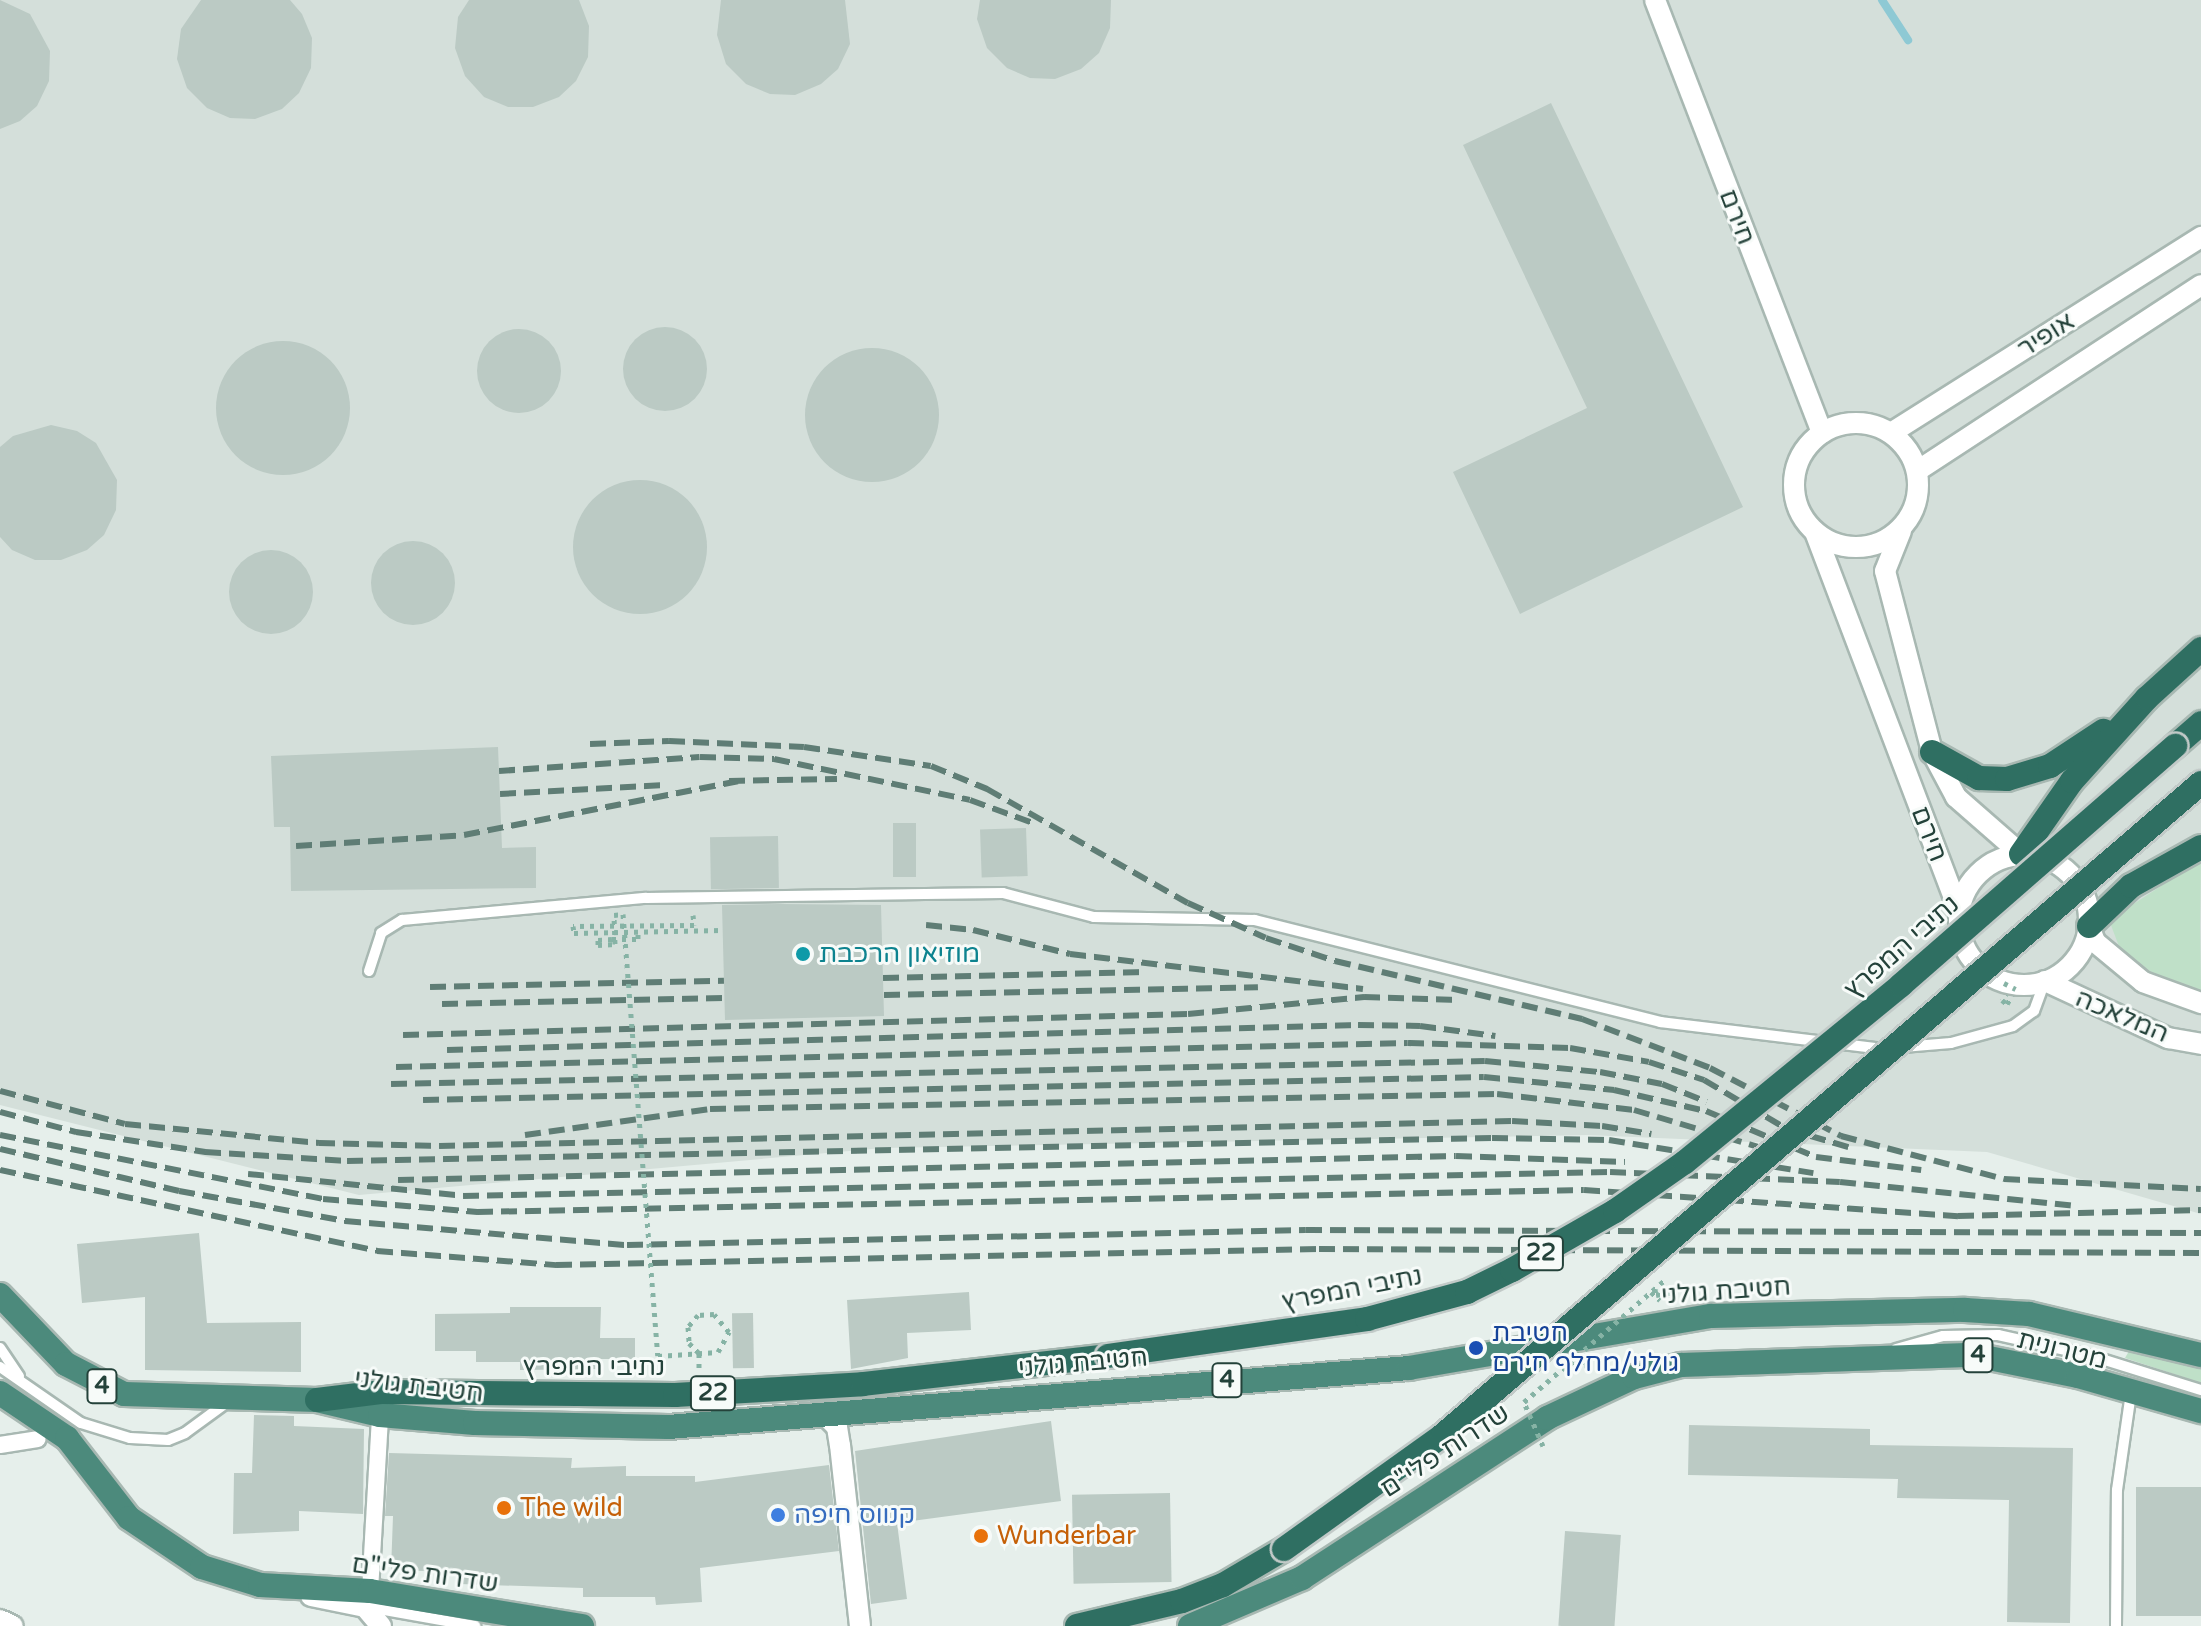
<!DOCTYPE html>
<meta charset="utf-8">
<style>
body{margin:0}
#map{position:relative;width:2201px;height:1626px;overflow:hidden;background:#e6efeb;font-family:"Varela Round","Noto Sans Hebrew",sans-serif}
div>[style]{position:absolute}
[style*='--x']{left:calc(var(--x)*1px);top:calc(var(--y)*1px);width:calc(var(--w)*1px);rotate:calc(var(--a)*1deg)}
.built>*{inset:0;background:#d4dfda}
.green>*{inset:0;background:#bfe0c8}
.stream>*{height:8px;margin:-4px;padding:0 4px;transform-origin:4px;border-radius:4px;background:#8ec9d4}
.building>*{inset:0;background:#bbcac4;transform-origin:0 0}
.round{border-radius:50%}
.path>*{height:5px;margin-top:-2.5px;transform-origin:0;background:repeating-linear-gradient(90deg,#86b3a5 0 4px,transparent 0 10px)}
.roads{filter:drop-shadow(2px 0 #a8b8b2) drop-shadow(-2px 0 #a8b8b2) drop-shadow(0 2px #a8b8b2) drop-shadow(0 -2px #a8b8b2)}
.service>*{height:10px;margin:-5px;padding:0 5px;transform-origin:5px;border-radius:5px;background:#fff}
.pedestrian>*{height:16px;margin:-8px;padding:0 8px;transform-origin:8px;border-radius:8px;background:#fff}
.minor>*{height:20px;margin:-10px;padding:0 10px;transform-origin:10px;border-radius:10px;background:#fff}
.minor>.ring{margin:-10px;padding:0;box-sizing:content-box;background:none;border:20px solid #fff;border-radius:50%}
.trunk>*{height:24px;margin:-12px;padding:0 12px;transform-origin:12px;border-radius:12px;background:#4c8a7c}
.motorway>*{height:24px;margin:-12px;padding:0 12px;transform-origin:12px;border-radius:12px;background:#2f6f62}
.rail>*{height:6px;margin-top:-3px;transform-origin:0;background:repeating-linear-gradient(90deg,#5f7d75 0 16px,transparent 0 24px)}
.path-bridge>*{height:5px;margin-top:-2.5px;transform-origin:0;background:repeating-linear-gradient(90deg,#86b3a5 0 4px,transparent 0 10px)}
.bridges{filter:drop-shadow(2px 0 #c2cac8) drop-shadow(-2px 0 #c2cac8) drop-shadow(0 2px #c2cac8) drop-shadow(0 -2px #c2cac8)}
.motorway-bridge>*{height:24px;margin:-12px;padding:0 12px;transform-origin:12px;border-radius:12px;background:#2f6f62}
.dots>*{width:22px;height:22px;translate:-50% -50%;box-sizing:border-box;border:4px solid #f7fbf9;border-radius:50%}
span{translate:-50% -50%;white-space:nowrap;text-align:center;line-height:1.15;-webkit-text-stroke:6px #f7fbf9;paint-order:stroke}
.shield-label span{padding:2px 6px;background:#f7fbf9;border:2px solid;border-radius:6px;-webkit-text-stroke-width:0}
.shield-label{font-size:24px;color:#24423a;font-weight:700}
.street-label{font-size:26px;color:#24423a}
.culture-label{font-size:26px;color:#0d838f}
.left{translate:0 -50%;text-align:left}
.transit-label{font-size:26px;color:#164399}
.food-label{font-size:26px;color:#c56008}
.shop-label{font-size:26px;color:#366cbe}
</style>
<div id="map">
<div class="built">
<div style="clip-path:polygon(0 0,2201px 0,2201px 1214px,1987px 1152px,1587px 1135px,883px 1148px,359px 1195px,0 1105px)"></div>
</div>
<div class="green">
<div style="clip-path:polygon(2201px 860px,2200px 926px,2201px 991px,2158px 977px,2120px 949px,2109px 920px)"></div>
<div style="clip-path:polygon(2133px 1344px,2201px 1360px,2201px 1383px,2125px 1358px)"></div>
</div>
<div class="stream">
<div style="--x:1882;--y:0;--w:48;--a:57"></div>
</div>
<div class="building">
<div style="clip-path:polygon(0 0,30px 14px,50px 51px,49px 81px,37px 106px,20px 121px,0 129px)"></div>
<div style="clip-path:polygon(201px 0,290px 0,302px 14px,312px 38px,311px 68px,299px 93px,282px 109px,255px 119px,230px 118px,207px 108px,187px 88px,177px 59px,181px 29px)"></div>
<div style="clip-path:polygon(469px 0,579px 0,589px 26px,588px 57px,576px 81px,559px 97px,533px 107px,508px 107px,484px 97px,465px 76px,455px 48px,458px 17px)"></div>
<div style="clip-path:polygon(721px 0,845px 0,850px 44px,838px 69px,821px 84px,795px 95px,770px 94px,746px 84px,726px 64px,717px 35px)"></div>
<div style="clip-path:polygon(980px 0,1111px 0,1110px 28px,1099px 53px,1081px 69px,1055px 79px,1030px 78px,1007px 68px,987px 48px,977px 19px)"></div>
<div style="clip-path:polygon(1551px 103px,1743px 507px,1520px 614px,1453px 472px,1587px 408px,1463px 145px)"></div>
<div class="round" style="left:623px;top:327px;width:84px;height:84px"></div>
<div class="round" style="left:477px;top:329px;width:84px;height:84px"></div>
<div class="round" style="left:216px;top:341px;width:134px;height:134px"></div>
<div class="round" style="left:805px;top:348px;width:134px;height:134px"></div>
<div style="clip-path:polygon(51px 425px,77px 431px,96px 443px,117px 480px,116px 510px,104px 535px,87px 550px,61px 560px,35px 560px,12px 550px,0 537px,0 447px,13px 436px)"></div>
<div class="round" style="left:573px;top:480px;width:134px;height:134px"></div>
<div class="round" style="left:371px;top:541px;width:84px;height:84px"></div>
<div class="round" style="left:229px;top:550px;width:84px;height:84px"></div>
<div style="clip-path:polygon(498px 747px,502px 848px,536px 847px,536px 888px,291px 891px,290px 827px,274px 827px,271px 756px)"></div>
<div style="left:893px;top:823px;width:23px;height:54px"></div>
<div style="left:1026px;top:828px;width:48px;height:46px;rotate:88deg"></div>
<div style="left:778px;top:836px;width:52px;height:68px;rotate:89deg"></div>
<div style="clip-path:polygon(780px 904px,881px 905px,884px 1016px,725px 1020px,722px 905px)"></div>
<div style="clip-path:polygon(199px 1233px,207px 1323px,301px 1322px,301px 1372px,145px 1370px,145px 1297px,82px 1303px,77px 1244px)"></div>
<div style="clip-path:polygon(969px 1292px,971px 1330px,907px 1333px,908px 1358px,851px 1369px,847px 1300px)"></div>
<div style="clip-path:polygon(510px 1307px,601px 1307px,600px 1338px,635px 1338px,635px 1359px,601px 1359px,601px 1369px,520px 1370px,520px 1362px,476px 1362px,476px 1351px,435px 1351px,435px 1314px,510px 1313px)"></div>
<div style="left:753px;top:1313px;width:55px;height:21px;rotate:89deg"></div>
<div style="clip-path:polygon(254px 1415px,294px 1416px,294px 1426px,364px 1429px,363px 1514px,299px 1511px,299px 1531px,233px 1534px,234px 1473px,252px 1473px)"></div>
<div style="clip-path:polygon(1051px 1421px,1061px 1501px,897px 1523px,907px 1599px,871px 1604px,855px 1451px)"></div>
<div style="clip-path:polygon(1689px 1425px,1870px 1429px,1870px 1445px,2073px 1448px,2070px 1623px,2007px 1622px,2009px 1500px,1897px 1498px,1898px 1479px,1688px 1475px)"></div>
<div style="clip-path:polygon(389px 1453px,572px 1458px,571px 1468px,626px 1466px,626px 1476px,695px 1476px,695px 1482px,829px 1465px,839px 1551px,700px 1568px,702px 1602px,656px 1605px,655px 1597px,583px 1597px,583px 1588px,460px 1584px,460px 1572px,391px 1570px,393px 1516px,385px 1516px)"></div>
<div style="left:2201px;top:1487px;width:129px;height:65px;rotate:90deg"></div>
<div style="left:1170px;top:1493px;width:89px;height:98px;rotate:89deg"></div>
<div style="left:1565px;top:1531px;width:56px;height:95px;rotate:4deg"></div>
</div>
<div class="path">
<div style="--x:693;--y:915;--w:10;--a:84"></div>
<div style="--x:694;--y:925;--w:121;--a:179.5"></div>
<div style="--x:573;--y:926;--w:7;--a:82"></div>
<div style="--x:574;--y:933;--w:148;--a:-1.2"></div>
<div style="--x:612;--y:939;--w:26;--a:0"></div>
<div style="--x:638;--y:939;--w:6;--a:-90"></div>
<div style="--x:2013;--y:983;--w:20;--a:123"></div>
<div style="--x:2002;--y:1000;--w:6;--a:39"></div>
<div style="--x:2007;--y:1004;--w:17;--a:-59"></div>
<div style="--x:1655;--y:1289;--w:6;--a:81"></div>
<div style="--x:1656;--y:1295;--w:16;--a:-11"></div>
<div style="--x:1672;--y:1292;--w:6;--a:108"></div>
<div style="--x:1651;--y:1292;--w:12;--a:42"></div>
<div style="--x:699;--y:1353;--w:19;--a:90"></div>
<div style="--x:1570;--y:1362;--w:7;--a:56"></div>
<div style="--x:1574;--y:1368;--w:16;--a:-15"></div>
</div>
<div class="roads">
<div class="service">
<div style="--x:369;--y:971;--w:40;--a:-72"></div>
<div style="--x:381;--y:933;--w:25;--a:-32"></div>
<div style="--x:402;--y:920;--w:245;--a:-5.2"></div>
<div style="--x:646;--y:898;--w:357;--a:-0.8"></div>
<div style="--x:1003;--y:893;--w:94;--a:14.8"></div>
<div style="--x:1094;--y:917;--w:161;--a:1.1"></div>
<div style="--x:1255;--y:920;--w:418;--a:14.1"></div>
<div style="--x:1660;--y:1022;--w:225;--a:6.9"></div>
<div style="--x:1903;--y:1047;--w:48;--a:-4.8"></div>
<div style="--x:1951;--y:1043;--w:64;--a:-15.3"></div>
<div style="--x:2013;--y:1026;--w:26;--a:-36"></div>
<div style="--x:2034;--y:1011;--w:32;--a:-70"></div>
<div style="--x:0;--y:1348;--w:34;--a:56"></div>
<div style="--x:1896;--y:1349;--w:49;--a:-15.5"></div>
<div style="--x:1943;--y:1336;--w:55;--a:-1"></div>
<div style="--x:1998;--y:1335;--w:96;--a:12.6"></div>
<div style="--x:2092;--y:1356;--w:114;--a:17.3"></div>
<div style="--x:0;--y:1367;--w:98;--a:34.7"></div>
<div style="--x:81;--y:1423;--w:51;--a:17"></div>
<div style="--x:130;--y:1438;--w:38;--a:3"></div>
<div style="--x:168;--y:1440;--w:18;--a:-22"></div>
<div style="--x:185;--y:1433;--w:51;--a:-36.2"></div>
<div style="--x:367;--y:1607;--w:110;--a:10"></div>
<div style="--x:2116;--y:1626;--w:136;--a:-89.6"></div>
<div style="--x:2117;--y:1490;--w:98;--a:-81.8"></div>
</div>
<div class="pedestrian">
<div style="--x:0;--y:1445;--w:38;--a:-9"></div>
<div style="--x:370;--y:1591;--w:176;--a:-86.7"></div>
</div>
<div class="minor">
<div style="--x:1655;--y:0;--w:464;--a:68.9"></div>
<div class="ring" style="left:1794px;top:423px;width:104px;height:104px"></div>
<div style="--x:1891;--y:433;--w:367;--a:-32.3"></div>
<div style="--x:1917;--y:471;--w:339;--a:-33.2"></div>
<div style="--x:1901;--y:531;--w:43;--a:111.8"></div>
<div style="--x:1885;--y:571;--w:187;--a:75.4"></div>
<div style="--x:1932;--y:752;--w:51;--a:61.9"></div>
<div style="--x:1956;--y:797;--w:86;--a:41.2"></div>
<div style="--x:1815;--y:532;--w:406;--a:69.2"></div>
<div class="ring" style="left:1959px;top:855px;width:110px;height:110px"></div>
<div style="--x:2089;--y:926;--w:17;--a:69"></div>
<div style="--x:2095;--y:942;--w:62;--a:39.8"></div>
<div style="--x:2143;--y:982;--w:62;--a:19.9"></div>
<div style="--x:2045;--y:981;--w:136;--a:24.9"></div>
<div style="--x:2168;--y:1038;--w:34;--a:10"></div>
<div style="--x:825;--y:1415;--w:17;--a:45"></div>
<div style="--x:837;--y:1427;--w:18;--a:81"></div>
<div style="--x:840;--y:1445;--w:182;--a:83.7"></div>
<div style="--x:311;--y:1596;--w:55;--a:11.5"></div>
<div style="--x:365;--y:1607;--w:25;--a:50"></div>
<div style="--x:0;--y:1620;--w:14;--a:25"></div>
</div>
<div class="trunk">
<div style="--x:0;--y:1295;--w:95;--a:46.3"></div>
<div style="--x:66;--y:1364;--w:65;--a:27.3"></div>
<div style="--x:124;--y:1394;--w:193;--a:1.8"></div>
<div style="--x:317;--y:1400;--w:65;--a:13.4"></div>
<div style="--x:380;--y:1415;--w:95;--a:4.8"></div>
<div style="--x:475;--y:1423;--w:193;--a:1.2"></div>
<div style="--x:668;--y:1427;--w:743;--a:-4.55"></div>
<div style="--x:1409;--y:1368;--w:306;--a:-9.8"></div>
<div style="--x:1711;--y:1316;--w:254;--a:-1.4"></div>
<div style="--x:1965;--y:1310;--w:64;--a:3.6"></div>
<div style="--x:2029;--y:1314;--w:177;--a:13.4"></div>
<div style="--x:0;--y:1393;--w:81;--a:33.9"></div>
<div style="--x:67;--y:1438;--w:101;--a:52.2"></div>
<div style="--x:129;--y:1518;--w:88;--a:33.9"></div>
<div style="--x:202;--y:1567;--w:61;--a:17.2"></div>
<div style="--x:260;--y:1585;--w:110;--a:3.1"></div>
<div style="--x:370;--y:1591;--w:215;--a:9.4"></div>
<div style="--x:1190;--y:1626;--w:122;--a:-23.2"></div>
<div style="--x:1302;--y:1578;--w:293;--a:-33.1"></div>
<div style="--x:1547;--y:1418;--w:96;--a:-25.2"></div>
<div style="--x:1634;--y:1377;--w:49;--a:-14.3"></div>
<div style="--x:1681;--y:1365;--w:293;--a:-2"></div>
<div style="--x:1974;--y:1355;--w:106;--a:11.4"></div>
<div style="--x:2078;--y:1376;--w:128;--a:15.9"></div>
</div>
<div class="motorway">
<div style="--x:2175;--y:746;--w:35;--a:-41"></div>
<div style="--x:1932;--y:752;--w:54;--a:29"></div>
<div style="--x:1979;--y:778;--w:28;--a:2"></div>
<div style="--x:2007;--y:779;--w:45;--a:-16.8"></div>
<div style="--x:2050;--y:766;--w:64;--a:-33.4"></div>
<div style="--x:2021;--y:854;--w:89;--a:-55.1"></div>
<div style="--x:2072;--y:781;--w:112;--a:-47.9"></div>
<div style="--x:2147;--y:698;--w:73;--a:-42.2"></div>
<div style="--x:2089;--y:926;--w:58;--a:-43.6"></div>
<div style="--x:2131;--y:886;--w:80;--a:-29.1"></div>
<div style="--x:317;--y:1400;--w:64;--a:-7.1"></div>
<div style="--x:381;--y:1392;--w:294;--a:0.6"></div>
<div style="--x:675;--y:1395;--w:188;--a:-3.3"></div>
<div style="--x:863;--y:1384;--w:247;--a:-6.5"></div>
<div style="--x:1077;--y:1626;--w:108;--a:-13.4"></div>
<div style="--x:1182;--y:1601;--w:44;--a:-21.3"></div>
<div style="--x:1223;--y:1585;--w:71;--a:-30.5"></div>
</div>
</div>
<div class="rail">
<div style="--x:590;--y:744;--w:79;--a:-2.2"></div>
<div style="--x:669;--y:741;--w:135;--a:2.5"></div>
<div style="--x:804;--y:747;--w:128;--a:8.5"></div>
<div style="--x:931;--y:766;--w:61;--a:22.3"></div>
<div style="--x:987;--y:789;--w:231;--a:29.6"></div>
<div style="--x:1188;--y:903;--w:85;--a:24.2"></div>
<div style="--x:1266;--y:938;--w:73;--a:18.4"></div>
<div style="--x:1335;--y:961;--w:254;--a:13.2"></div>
<div style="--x:1582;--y:1019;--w:137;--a:20.9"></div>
<div style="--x:1710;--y:1068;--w:148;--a:27.4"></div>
<div style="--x:1841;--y:1136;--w:169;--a:14.8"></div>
<div style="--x:2004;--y:1179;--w:197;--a:2.9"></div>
<div style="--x:499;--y:771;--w:201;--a:-4"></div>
<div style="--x:700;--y:757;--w:74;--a:1.5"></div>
<div style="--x:774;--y:759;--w:200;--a:11.8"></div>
<div style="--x:970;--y:800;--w:67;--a:20.1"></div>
<div style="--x:729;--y:781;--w:108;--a:-1.1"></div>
<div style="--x:500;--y:794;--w:165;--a:-3.1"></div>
<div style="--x:296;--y:846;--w:168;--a:-3.7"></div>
<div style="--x:464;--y:835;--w:279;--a:-11.1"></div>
<div style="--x:926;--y:925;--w:47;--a:6.1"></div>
<div style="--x:973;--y:930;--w:100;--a:13.9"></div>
<div style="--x:1070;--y:954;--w:295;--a:6.8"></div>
<div style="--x:883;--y:978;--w:263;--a:-1.3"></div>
<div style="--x:430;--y:987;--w:294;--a:-1.2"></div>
<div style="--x:884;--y:995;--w:374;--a:-1.2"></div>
<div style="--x:442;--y:1004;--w:282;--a:-1.2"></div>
<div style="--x:403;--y:1035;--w:785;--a:-1.53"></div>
<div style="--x:1188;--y:1014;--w:177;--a:-5.5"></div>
<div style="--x:1364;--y:997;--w:94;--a:1.8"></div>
<div style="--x:447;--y:1050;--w:911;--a:-1.57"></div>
<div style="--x:1358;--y:1025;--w:62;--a:0.9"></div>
<div style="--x:1420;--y:1026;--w:76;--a:7.6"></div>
<div style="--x:396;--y:1067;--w:1012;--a:-1.36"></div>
<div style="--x:1408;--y:1043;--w:162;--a:1.8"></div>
<div style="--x:1570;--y:1048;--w:80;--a:10"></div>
<div style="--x:1649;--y:1062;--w:58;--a:18.1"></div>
<div style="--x:1704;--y:1080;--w:96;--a:30.6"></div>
<div style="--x:1787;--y:1129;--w:64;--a:16.4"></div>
<div style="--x:391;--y:1084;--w:1094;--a:-1.2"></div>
<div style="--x:1485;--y:1061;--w:116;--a:5.5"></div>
<div style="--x:1600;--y:1072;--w:63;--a:11"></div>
<div style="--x:1662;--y:1084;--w:48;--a:21.8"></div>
<div style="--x:0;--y:1091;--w:129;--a:14.8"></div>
<div style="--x:125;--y:1124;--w:195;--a:5.6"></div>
<div style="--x:319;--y:1143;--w:120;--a:1.4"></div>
<div style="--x:439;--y:1146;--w:1073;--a:-1.33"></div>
<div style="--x:1512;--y:1121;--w:90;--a:3.2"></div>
<div style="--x:1602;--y:1126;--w:50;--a:9.3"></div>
<div style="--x:423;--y:1100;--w:1061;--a:-1.24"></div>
<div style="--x:1484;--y:1077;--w:131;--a:5.7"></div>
<div style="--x:1614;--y:1090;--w:94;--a:12.9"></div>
<div style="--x:1706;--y:1111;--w:119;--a:22.7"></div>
<div style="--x:1816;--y:1157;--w:106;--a:7.1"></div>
<div style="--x:0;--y:1112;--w:79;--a:14.7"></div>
<div style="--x:76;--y:1132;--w:131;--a:8.8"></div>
<div style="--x:205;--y:1152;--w:142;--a:3.6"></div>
<div style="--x:347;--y:1161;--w:1145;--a:-1.15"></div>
<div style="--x:1492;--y:1138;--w:117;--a:1"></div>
<div style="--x:1609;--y:1140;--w:207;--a:9.2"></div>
<div style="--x:0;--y:1135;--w:329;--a:11.2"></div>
<div style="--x:323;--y:1199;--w:155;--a:4.8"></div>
<div style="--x:477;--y:1212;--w:1107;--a:-1.14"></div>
<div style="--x:1584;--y:1190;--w:375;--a:4"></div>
<div style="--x:1958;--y:1216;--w:243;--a:-1.4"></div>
<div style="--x:525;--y:1135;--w:187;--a:-8"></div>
<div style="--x:710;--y:1109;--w:787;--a:-1.09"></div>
<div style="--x:1497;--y:1094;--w:138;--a:6.7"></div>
<div style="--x:1634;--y:1110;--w:140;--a:16.6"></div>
<div style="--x:0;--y:1149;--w:184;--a:13.2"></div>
<div style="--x:179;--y:1191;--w:169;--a:10.2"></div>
<div style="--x:345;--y:1221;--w:283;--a:4.9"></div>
<div style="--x:627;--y:1245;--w:679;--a:-1.27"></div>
<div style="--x:1306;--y:1230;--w:895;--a:0.19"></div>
<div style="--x:0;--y:1170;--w:386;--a:12.1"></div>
<div style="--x:377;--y:1251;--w:180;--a:4.5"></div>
<div style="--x:556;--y:1265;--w:763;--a:-1.2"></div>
<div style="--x:1319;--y:1249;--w:882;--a:0.26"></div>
<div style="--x:248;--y:1174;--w:216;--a:5.8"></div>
<div style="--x:463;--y:1196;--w:1147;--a:-1.2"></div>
<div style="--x:1610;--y:1172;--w:230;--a:2.5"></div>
<div style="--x:1840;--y:1182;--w:238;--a:5.8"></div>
<div style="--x:398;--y:1180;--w:1058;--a:-1.3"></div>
<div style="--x:1456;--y:1156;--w:169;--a:2"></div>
</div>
<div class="path-bridge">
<div style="--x:612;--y:939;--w:14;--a:176"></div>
<div style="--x:598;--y:940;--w:5;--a:90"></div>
<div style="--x:598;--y:945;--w:17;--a:-3"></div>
<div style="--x:615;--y:944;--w:29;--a:-92"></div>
<div style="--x:614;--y:915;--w:9;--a:-6"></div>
<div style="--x:623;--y:914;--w:443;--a:85.5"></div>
<div style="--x:658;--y:1356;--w:60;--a:-3.8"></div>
<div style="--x:718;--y:1352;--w:23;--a:-61"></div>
<div style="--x:729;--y:1332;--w:23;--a:-130"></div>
<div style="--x:714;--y:1314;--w:16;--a:176"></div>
<div style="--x:698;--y:1315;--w:16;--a:130"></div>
<div style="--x:688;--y:1327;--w:16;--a:86"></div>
<div style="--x:689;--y:1343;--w:14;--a:45"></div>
<div style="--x:2004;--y:983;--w:13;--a:27"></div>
<div style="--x:1543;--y:1446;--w:48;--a:-113.4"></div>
<div style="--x:1524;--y:1402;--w:188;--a:-40.9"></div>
</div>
<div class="bridges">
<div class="motorway-bridge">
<div style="--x:1108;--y:1356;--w:262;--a:-8.1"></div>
<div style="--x:1367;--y:1319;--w:104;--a:-15.1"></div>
<div style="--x:1467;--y:1292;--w:50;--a:-26.1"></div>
<div style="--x:1512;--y:1270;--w:119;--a:-29.8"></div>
<div style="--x:1615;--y:1211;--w:85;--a:-35"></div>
<div style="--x:1685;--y:1162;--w:279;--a:-39.3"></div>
<div style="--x:1901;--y:985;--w:364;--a:-41.1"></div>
<div style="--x:1284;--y:1549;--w:196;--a:-35.6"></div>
<div style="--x:1443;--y:1435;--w:1000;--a:-40.7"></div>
</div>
</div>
<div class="dots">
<div style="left:803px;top:954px;background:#0f9aa8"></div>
<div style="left:1476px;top:1348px;background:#1a4fb4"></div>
<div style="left:504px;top:1508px;background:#e8710a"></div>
<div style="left:778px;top:1515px;background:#3f7fe0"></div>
<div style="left:981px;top:1536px;background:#e8710a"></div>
</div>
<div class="shield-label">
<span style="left:1541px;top:1253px">22</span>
<span style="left:1978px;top:1355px">4</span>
<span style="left:1227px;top:1380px">4</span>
<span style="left:102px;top:1386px">4</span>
<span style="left:713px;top:1393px">22</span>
</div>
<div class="street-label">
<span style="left:1737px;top:217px;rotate:69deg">חירם</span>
<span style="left:2046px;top:335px;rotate:-32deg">אופיר</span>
<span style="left:1929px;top:834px;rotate:69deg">חירם</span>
<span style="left:1902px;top:947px;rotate:-41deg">נתיבי המפרץ</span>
<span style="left:2122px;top:1016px;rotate:23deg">המלאכה</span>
<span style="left:1352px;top:1289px;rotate:-11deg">נתיבי המפרץ</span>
<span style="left:1726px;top:1291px;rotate:-4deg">חטיבת גולני</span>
<span style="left:2062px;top:1350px;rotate:14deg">מטרונית</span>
<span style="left:1083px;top:1363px;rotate:-5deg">חטיבת גולני</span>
<span style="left:594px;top:1367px">נתיבי המפרץ</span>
<span style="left:419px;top:1386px;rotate:7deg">חטיבת גולני</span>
<span style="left:1445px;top:1451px;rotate:-33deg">שדרות פלי"ם</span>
<span style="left:425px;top:1574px;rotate:8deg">שדרות פלי"ם</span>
</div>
<div class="culture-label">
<span class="left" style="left:819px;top:954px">מוזיאון הרכבת</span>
</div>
<div class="transit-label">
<span class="left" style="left:1492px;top:1348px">חטיבת<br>גולני/מחלף חירם</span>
</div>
<div class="food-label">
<span class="left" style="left:520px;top:1508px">The wild</span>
<span class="left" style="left:997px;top:1536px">Wunderbar</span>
</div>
<div class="shop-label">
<span class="left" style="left:794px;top:1515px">קנווס חיפה</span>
</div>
</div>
